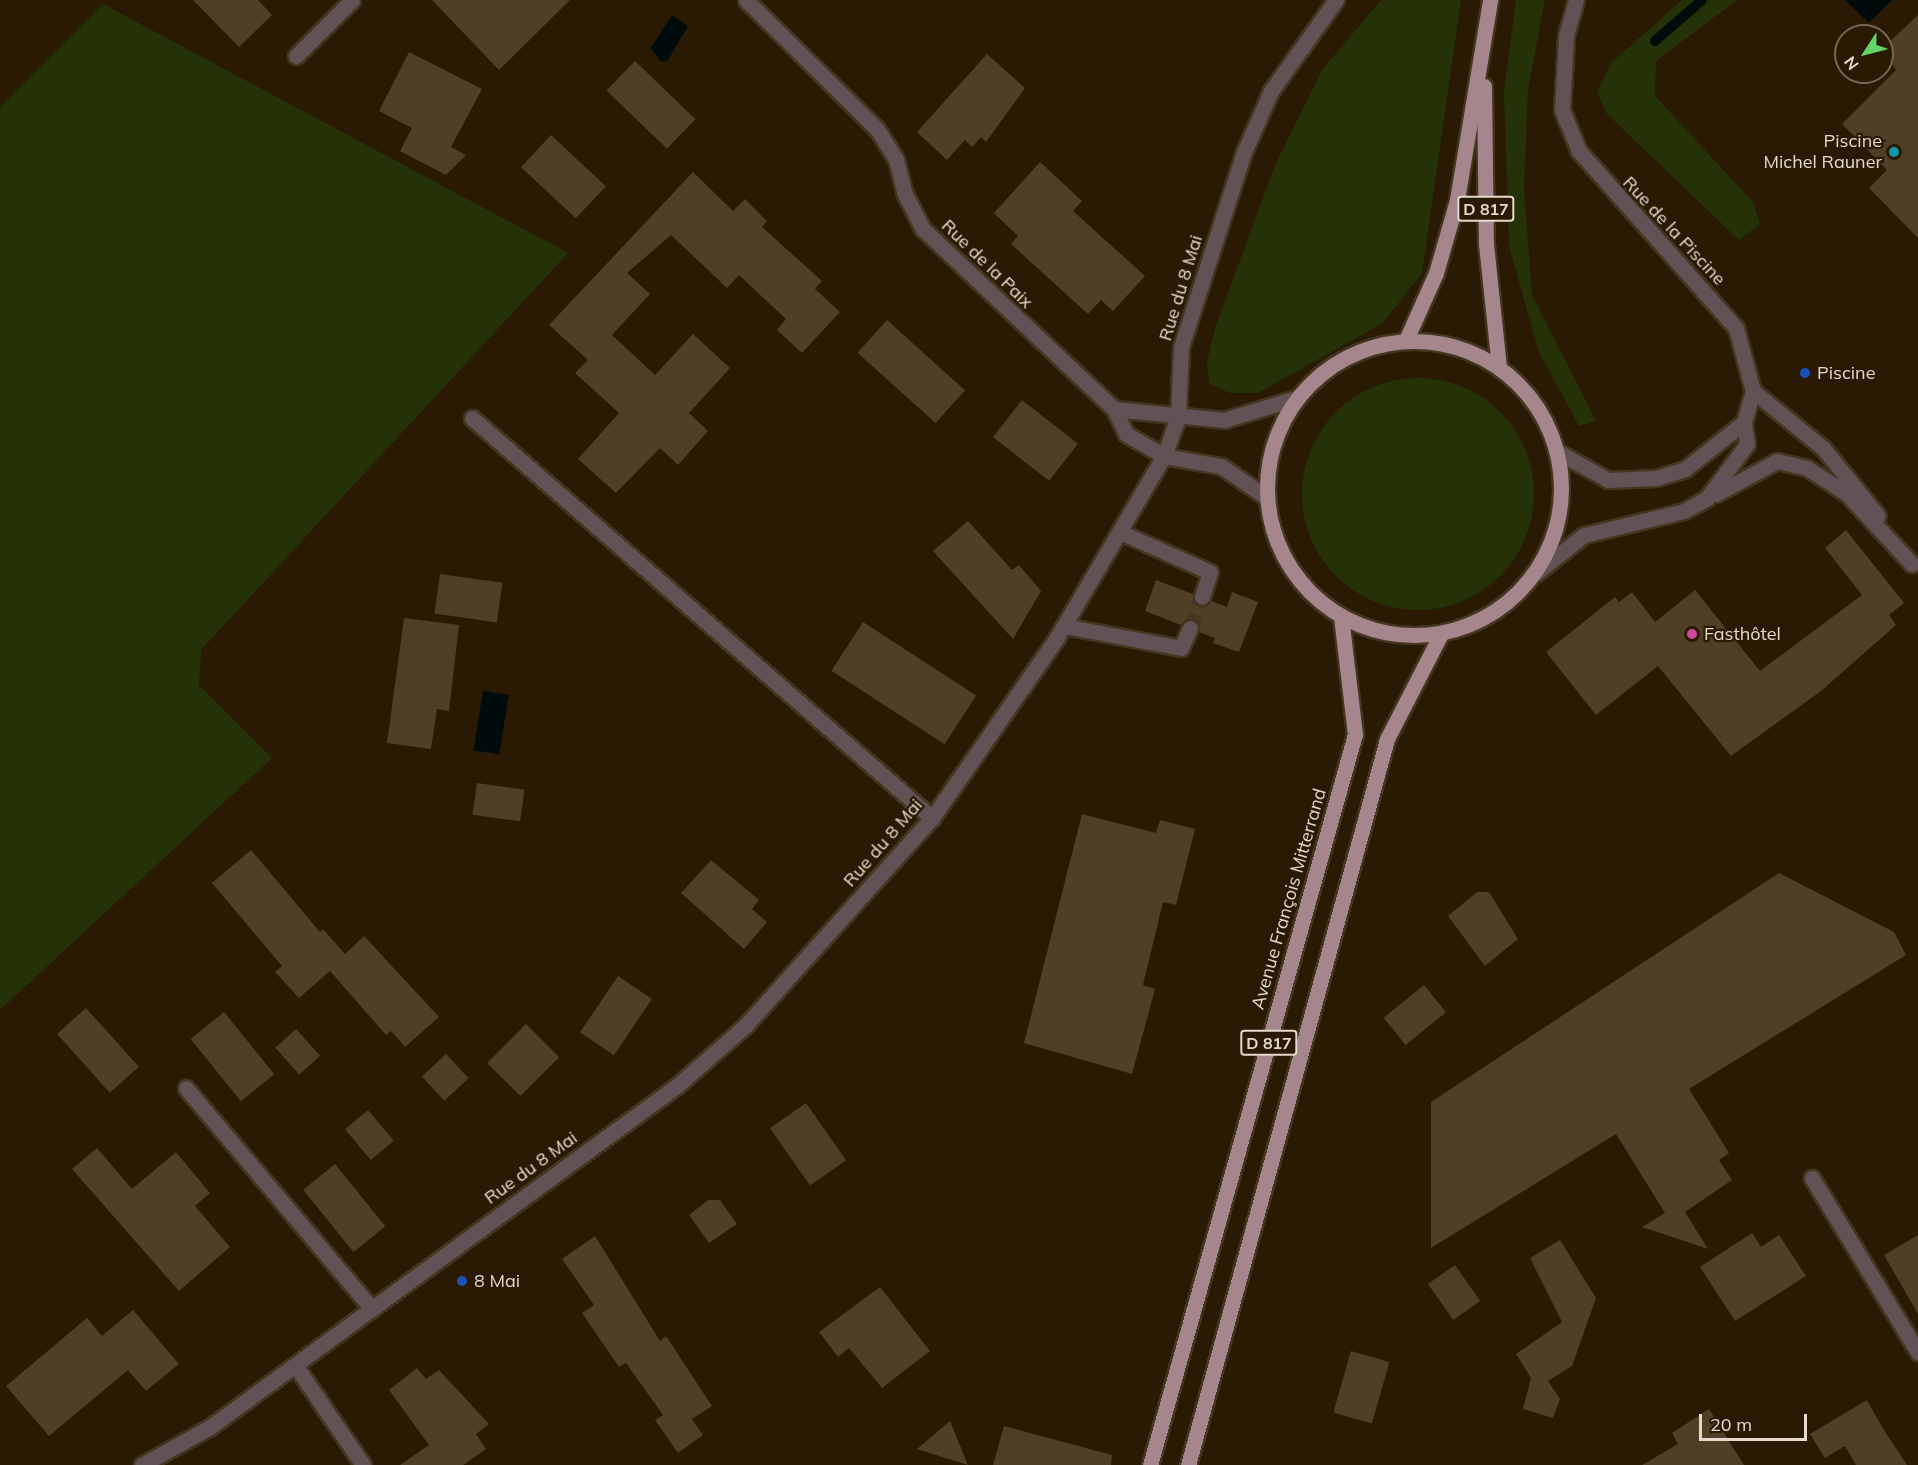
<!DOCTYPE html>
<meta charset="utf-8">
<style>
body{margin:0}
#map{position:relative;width:1918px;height:1465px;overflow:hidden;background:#2a1a03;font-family:Mulish,sans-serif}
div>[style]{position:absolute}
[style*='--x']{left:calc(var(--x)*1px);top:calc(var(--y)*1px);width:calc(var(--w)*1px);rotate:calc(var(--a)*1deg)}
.green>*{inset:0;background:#253208}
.round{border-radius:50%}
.water>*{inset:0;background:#000b0b;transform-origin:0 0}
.stream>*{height:10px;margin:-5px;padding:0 5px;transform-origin:5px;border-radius:5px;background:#000b0b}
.building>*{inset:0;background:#513e27;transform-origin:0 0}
.minor-tunnel>*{height:15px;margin-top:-7.5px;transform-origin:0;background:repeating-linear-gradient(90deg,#463721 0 15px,transparent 0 23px)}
.roads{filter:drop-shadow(2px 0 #44351f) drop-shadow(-2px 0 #44351f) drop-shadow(0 2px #44351f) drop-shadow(0 -2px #44351f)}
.minor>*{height:15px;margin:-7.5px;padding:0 7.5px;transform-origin:7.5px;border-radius:7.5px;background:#605255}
.major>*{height:15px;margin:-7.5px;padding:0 7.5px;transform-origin:7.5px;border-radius:7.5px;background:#a4868c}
.major>.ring{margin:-7.5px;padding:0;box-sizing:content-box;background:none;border:15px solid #a4868c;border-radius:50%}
.dots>*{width:16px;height:16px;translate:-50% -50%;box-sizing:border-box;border:3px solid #2a1a03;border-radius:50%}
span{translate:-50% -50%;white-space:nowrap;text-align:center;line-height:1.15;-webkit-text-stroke:4.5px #2a1a03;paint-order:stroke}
.shield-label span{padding:2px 4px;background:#2a1a03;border:2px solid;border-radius:4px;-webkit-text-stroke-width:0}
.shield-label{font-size:16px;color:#e4d9cc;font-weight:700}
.poi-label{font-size:18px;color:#e4d9cc}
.right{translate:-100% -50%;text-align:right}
.left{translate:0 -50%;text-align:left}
.street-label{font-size:18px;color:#e4d9cc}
.north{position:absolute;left:1834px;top:24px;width:60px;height:60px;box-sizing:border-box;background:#2a1a03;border:2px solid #746653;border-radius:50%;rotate:234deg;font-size:16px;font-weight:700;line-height:24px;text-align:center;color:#e4d9cc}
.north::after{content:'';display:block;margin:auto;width:21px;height:27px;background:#62d469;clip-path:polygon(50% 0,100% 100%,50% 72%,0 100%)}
.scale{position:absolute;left:1699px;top:1414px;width:108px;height:27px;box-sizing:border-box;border:3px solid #e4d9cc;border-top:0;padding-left:8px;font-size:18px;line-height:21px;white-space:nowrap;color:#e4d9cc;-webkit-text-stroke:4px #2a1a03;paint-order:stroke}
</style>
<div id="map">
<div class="green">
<div style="clip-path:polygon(1381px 0,1461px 0,1422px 273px,1383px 323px,1258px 393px,1230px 393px,1209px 384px,1207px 363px,1215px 328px,1276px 163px,1322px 70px)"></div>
<div style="clip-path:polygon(1516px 0,1545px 0,1528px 89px,1524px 189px,1532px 295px,1596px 421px,1579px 426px,1539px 352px,1509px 246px,1504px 91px)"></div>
<div style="clip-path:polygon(1682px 0,1737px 0,1656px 61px,1655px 96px,1753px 202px,1760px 224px,1739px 240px,1607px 114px,1597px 92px,1612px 62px)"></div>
<div style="clip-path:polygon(103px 4px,568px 253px,201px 650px,199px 685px,272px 758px,0 1010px,0 107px)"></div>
<div class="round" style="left:1302px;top:378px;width:232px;height:232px"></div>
</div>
<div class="water">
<div style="clip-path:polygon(1845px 0,1892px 0,1869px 23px)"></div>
<div style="clip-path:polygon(672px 15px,688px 26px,668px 60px,661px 62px,651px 48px)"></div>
<div style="left:483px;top:691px;width:26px;height:60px;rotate:9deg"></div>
</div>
<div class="stream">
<div style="--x:1655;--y:41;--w:62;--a:-41.1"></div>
</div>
<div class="building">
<div style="clip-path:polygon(193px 0,258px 0,272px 15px,239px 47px)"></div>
<div style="clip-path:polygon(432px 0,570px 0,499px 70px)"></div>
<div style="clip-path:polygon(1918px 15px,1918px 238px,1869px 188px,1887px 170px,1842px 124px,1896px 70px,1882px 49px)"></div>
<div style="clip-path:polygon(409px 52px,482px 89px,451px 147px,466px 155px,446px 175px,400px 151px,412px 128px,379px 111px)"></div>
<div style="clip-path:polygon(987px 54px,1025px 88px,986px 142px,981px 137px,972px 147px,965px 140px,947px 160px,917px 132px)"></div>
<div style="left:635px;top:61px;width:84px;height:41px;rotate:44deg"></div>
<div style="left:551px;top:135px;width:75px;height:44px;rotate:43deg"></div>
<div style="clip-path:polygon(1040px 162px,1082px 201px,1073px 211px,1145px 276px,1113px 311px,1101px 300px,1088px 314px,1011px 244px,1018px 236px,994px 213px)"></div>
<div style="clip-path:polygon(693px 172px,733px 211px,745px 199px,767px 221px,762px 227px,822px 281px,815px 289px,840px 312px,802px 353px,777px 330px,786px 319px,739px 275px,727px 288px,671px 235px,627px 273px,650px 294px,612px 335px,655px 375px,693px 334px,730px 368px,689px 413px,708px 431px,678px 465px,660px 448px,616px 493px,578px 459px,619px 413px,575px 373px,588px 360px,549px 325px)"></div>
<div style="left:887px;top:320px;width:105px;height:44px;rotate:42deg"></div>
<div style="left:1022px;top:400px;width:71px;height:47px;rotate:38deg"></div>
<div style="clip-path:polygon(968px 521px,1012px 570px,1019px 565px,1041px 591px,1013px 639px,933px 551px)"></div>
<div style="clip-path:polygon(1846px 530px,1904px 603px,1889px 615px,1896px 625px,1821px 691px,1731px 756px,1658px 666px,1596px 715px,1546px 652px,1615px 597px,1619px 602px,1632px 592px,1655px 622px,1695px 590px,1760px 671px,1862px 595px,1825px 548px)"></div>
<div style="left:440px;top:574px;width:63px;height:40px;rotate:8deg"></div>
<div style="clip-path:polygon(1156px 580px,1193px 594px,1200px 606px,1211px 601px,1227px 607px,1232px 592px,1258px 602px,1239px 652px,1213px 643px,1215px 638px,1199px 632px,1193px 619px,1181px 625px,1145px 611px)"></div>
<div style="clip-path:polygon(404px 618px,459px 625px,449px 711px,437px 709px,431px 749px,387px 743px)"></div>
<div style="left:863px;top:622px;width:135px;height:58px;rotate:33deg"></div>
<div style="left:477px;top:783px;width:48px;height:32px;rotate:8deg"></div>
<div style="clip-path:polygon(1082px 814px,1156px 833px,1160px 820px,1195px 829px,1176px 905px,1163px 902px,1143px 985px,1155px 989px,1132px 1074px,1024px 1043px)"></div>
<div style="clip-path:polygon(251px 850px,320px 932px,323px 929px,345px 954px,364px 936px,439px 1017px,405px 1047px,391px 1031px,386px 1035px,330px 971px,299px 998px,275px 972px,282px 966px,212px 883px)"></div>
<div style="clip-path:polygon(711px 860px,759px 900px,752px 909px,767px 922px,744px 949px,681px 893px)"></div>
<div style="clip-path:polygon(1779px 873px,1894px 932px,1906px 955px,1689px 1089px,1729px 1153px,1719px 1160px,1732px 1180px,1685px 1212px,1708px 1249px,1642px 1227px,1665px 1213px,1616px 1134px,1431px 1248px,1431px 1102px)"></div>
<div style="clip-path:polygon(1477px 892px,1489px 892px,1518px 939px,1485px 966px,1448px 916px)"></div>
<div style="left:618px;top:976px;width:41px;height:68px;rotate:34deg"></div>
<div style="left:1424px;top:985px;width:35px;height:52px;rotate:51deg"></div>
<div style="left:86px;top:1008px;width:79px;height:39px;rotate:48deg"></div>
<div style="left:224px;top:1012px;width:80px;height:43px;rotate:51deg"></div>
<div style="left:526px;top:1024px;width:47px;height:55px;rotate:45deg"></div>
<div style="left:296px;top:1029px;width:36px;height:28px;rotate:48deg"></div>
<div style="left:446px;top:1054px;width:33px;height:33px;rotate:47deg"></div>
<div style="left:806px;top:1103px;width:70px;height:44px;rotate:55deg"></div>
<div style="left:368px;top:1110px;width:40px;height:30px;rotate:50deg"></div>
<div style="clip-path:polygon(97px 1148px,132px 1189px,176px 1152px,210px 1193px,195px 1206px,230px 1247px,179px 1291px,72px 1169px)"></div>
<div style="left:335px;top:1164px;width:80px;height:41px;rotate:51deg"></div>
<div style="clip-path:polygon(708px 1200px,720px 1200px,737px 1224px,709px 1243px,689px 1215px)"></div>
<div style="clip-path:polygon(1752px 1233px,1761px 1247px,1779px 1235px,1806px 1276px,1735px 1321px,1700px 1267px)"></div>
<div style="clip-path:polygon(1918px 1235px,1918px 1314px,1884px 1255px)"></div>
<div style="clip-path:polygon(595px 1236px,660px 1341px,666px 1336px,712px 1406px,692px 1419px,703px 1435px,678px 1453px,655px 1420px,663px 1415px,626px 1363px,619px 1367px,582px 1313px,594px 1305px,562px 1259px)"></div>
<div style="clip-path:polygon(1560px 1240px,1596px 1298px,1572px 1366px,1548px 1381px,1560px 1399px,1553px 1418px,1523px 1409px,1531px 1378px,1516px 1354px,1562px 1322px,1530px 1258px)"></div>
<div style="left:1455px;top:1265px;width:44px;height:33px;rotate:55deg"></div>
<div style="clip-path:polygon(880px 1287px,930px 1351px,882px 1388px,849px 1348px,838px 1357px,819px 1332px)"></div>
<div style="clip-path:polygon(133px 1310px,179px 1364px,146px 1391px,128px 1370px,49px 1436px,6px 1386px,87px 1318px,102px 1336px)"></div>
<div style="left:1351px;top:1351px;width:40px;height:64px;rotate:16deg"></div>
<div style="clip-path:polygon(417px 1368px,426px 1379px,439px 1370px,489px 1424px,476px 1434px,486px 1449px,463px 1465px,400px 1465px,429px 1445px,389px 1390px)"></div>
<div style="clip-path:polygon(1867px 1400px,1882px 1427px,1907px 1465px,1856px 1465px,1845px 1446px,1825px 1458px,1810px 1434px)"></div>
<div style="clip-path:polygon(1709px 1409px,1744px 1465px,1642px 1465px,1678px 1444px,1672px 1433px)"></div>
<div style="clip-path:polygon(950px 1421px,968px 1465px,917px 1449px)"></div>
<div style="clip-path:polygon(1004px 1426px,1112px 1455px,1111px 1465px,993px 1465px)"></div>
</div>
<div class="minor-tunnel">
<div style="--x:1190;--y:628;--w:33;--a:-69"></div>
</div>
<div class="roads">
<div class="minor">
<div style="--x:746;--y:0;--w:184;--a:44.6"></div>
<div style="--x:877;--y:129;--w:36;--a:58"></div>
<div style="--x:896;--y:159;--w:36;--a:76"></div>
<div style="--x:905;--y:194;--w:39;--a:63"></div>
<div style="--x:923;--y:229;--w:262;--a:43.3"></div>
<div style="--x:1114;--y:409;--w:111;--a:5.7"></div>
<div style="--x:1224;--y:420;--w:75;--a:-17"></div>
<div style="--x:296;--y:56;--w:79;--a:-45"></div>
<div style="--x:1753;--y:391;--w:90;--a:39.2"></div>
<div style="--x:1823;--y:448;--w:87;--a:51"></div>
<div style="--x:1114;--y:409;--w:28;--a:64"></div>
<div style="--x:1126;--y:434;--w:44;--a:30.1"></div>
<div style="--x:1164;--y:456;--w:58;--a:10"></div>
<div style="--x:1221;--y:466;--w:55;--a:34.6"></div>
<div style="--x:472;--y:418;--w:610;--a:41.01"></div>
<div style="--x:1558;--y:452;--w:57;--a:29.2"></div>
<div style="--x:1608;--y:480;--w:48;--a:-2.4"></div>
<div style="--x:1656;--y:478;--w:30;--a:-17"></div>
<div style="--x:1685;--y:469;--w:75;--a:-38.5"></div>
<div style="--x:1744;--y:422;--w:32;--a:-74"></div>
<div style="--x:1753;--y:391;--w:65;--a:-105.1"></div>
<div style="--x:1736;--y:328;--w:237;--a:-131.6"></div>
<div style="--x:1579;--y:151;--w:44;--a:-112.5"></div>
<div style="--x:1562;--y:110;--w:75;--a:-86.9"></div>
<div style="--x:1566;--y:35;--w:36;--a:-74"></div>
<div style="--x:1716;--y:494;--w:69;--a:-28.4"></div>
<div style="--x:1777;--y:461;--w:31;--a:13"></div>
<div style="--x:1807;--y:468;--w:46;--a:32.7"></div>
<div style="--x:1846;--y:493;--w:97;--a:47.1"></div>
<div style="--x:1120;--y:532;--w:98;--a:24"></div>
<div style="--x:1210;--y:572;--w:26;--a:108"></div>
<div style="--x:1536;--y:573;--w:61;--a:-38.4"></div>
<div style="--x:1584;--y:535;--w:103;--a:-13.5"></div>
<div style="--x:1684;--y:511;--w:26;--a:-29"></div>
<div style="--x:1707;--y:498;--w:67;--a:-53.5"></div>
<div style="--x:1747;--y:444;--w:22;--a:-98"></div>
<div style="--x:1064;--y:626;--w:119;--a:10.6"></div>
<div style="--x:1181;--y:648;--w:22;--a:-66"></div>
<div style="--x:186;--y:1088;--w:289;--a:49.9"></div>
<div style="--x:1812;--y:1178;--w:204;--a:58.7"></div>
<div style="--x:295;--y:1365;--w:121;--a:55.8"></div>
<div style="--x:142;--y:1465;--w:78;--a:-29.2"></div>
<div style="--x:210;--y:1427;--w:580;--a:-36.16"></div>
<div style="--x:678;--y:1085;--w:91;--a:-41.4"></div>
<div style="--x:746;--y:1025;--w:278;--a:-48.1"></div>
<div style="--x:932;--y:818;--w:218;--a:-55.3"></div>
<div style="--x:1056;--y:639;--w:212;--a:-59.5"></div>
<div style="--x:1164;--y:456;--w:41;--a:-70.3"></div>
<div style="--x:1178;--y:417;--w:70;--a:-87.5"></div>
<div style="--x:1181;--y:347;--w:205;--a:-72.1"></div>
<div style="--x:1244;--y:152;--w:67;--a:-66.1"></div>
<div style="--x:1271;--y:91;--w:112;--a:-54.5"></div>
</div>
<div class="major">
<div style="--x:1484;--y:86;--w:158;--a:89.3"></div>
<div style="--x:1486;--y:244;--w:124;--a:84"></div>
<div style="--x:1406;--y:340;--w:73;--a:-65.9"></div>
<div style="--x:1436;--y:273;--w:76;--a:-74"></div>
<div style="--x:1457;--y:200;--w:203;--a:-80.6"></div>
<div class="ring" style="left:1267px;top:341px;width:279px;height:279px"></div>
<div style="--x:1150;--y:1465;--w:759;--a:-74.33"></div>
<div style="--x:1355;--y:734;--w:118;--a:-96.8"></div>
<div style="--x:1188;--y:1465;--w:753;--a:-74.67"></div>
<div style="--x:1387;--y:739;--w:118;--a:-62.8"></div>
</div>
</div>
<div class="dots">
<div style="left:1894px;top:152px;background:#0f9aa8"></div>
<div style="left:1805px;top:373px;background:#1a4fb4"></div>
<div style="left:1692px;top:634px;background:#d1479c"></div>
<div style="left:462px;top:1281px;background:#1a4fb4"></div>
</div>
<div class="shield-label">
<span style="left:1486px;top:209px">D 817</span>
<span style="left:1269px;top:1043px">D 817</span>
</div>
<div class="poi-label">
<span class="right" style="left:1882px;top:152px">Piscine<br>Michel Rauner</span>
<span class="left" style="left:1817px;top:373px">Piscine</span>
<span class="left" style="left:1704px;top:634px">Fasthôtel</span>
<span class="left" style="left:474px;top:1281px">8 Mai</span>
</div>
<div class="street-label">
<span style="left:1674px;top:231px;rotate:47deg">Rue de la Piscine</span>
<span style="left:987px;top:264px;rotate:44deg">Rue de la Paix</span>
<span style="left:1181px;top:288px;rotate:-73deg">Rue du 8 Mai</span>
<span style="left:883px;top:843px;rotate:-49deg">Rue du 8 Mai</span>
<span style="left:1289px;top:899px;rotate:-74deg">Avenue François Mitterrand</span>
<span style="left:531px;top:1168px;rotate:-36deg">Rue du 8 Mai</span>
</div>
<div class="north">N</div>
<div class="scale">20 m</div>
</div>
